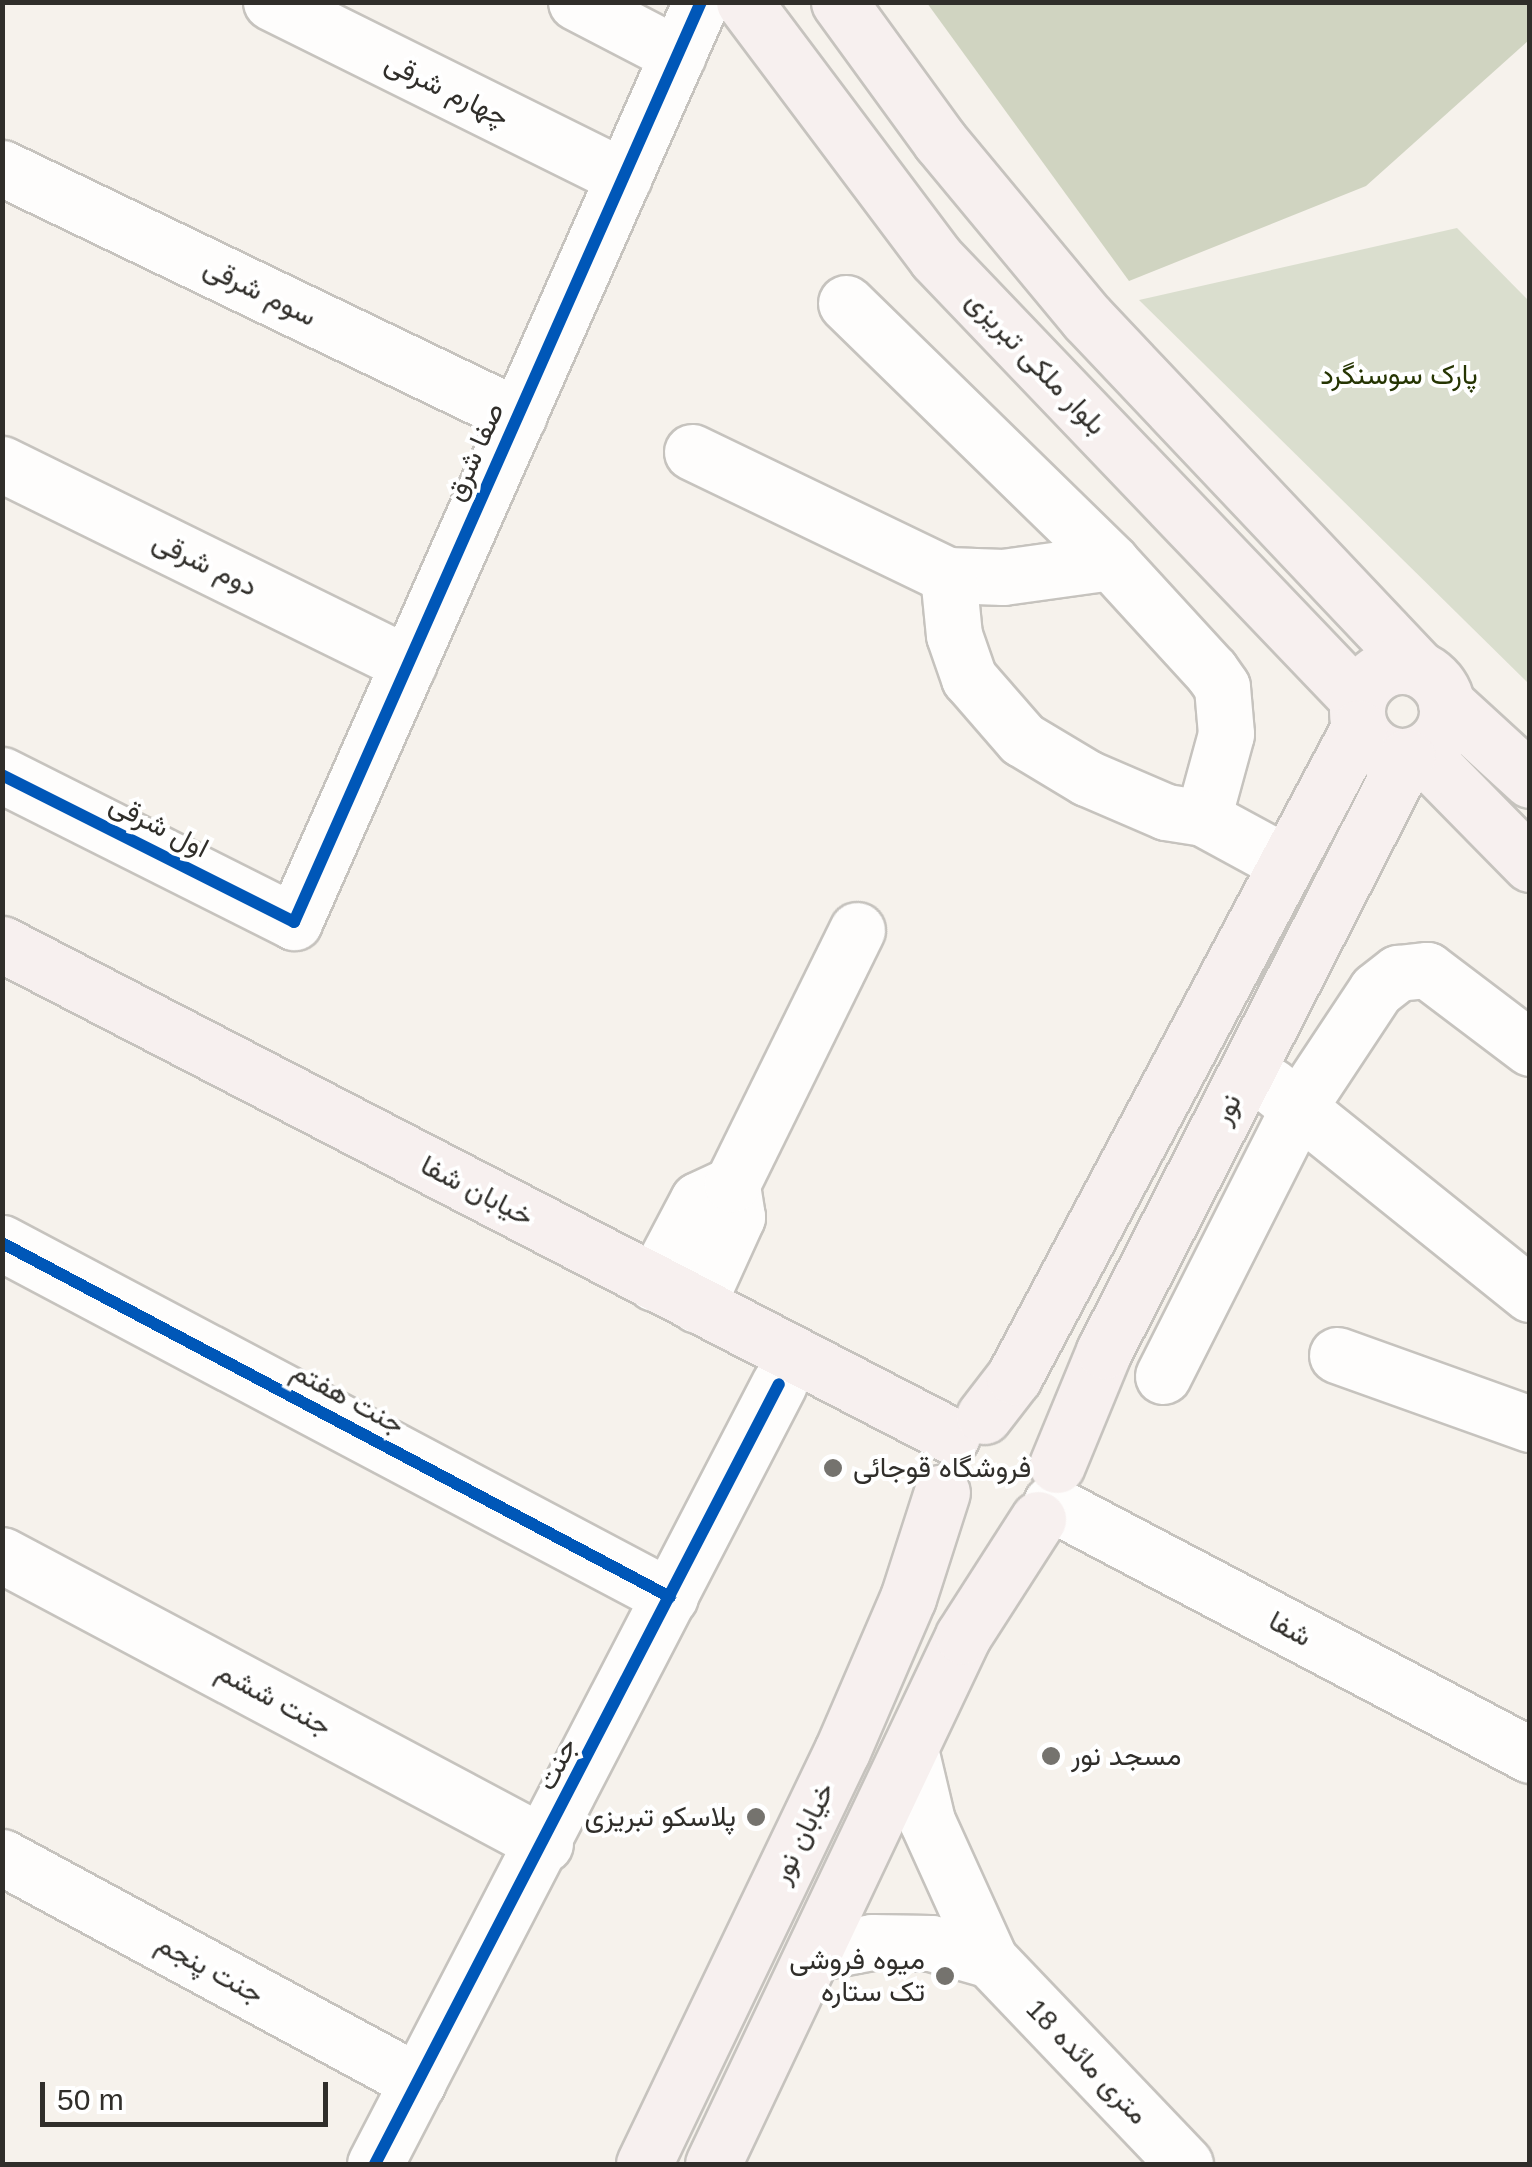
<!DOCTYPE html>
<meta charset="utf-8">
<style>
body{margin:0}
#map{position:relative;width:1532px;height:2167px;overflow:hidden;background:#f6f2ec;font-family:Helvetica,Vazirmatn,sans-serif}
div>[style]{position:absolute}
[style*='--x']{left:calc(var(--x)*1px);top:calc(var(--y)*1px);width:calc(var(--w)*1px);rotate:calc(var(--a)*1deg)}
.green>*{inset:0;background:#dadece}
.forest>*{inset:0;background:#d0d4c1}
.roads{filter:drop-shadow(2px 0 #c6c3be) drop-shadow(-2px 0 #c6c3be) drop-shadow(0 2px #c6c3be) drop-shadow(0 -2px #c6c3be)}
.minor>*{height:55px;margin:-27.5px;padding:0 27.5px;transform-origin:27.5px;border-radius:27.5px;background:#fefdfc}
.major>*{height:55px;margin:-27.5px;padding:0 27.5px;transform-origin:27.5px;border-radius:27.5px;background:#f7f0ef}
.major>.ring{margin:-27.5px;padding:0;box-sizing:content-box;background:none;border:55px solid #f7f0ef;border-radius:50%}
.cycleway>*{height:12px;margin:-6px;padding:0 6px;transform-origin:6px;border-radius:6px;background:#0057b8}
.dots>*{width:28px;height:28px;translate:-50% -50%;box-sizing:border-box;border:5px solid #fff;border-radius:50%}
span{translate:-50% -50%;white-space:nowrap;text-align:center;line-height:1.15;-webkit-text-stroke:8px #fff;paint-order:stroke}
.street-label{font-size:28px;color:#302e2a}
.park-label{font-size:28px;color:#263503}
.poi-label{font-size:28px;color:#302e2a}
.left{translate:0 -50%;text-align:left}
.right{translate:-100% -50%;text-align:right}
.frame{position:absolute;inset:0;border:5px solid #302e2a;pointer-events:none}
.scale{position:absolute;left:40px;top:2082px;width:288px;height:45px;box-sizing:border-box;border:5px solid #302e2a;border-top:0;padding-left:12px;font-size:30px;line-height:35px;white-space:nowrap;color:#302e2a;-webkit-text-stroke:8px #fff;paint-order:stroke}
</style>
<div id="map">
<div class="green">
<div style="clip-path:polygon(1457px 228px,1529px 301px,1529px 684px,1139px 300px)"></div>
</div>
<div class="forest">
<div style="clip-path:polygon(927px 3px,1529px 3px,1529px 40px,1366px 186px,1129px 281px)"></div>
</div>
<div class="roads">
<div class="minor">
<div style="--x:271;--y:2;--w:394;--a:26.4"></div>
<div style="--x:576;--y:2;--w:115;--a:27.5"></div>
<div style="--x:2;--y:168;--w:573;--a:25.67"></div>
<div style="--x:846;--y:303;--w:371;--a:44.3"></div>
<div style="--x:1111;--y:562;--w:148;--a:47.5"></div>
<div style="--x:1211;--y:671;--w:19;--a:55"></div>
<div style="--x:1222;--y:687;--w:47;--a:85.1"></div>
<div style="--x:1226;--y:734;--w:87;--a:105.3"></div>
<div style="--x:1203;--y:818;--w:94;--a:28.5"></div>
<div style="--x:692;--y:452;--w:284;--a:25.7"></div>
<div style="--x:948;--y:575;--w:55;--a:2.1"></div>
<div style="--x:1003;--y:577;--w:109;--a:-7.9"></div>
<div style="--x:2;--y:464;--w:453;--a:26.2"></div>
<div style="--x:948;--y:575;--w:60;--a:84.3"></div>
<div style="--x:954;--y:635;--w:46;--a:70.8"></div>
<div style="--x:969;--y:678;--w:81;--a:49"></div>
<div style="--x:1022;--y:739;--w:76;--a:31"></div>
<div style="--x:1087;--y:778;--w:86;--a:23.3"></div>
<div style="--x:1166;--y:812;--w:37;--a:9"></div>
<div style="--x:2;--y:775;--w:327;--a:26.7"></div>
<div style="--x:294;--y:922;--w:1006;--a:-66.14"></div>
<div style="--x:1271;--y:1086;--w:332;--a:38.8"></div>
<div style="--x:2;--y:1243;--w:756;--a:27.92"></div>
<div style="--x:654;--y:1283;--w:94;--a:-62.1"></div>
<div style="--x:698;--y:1200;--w:38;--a:-25"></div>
<div style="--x:697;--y:1305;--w:97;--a:-65.6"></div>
<div style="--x:737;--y:1217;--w:33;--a:-99"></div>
<div style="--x:732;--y:1184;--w:283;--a:-63.8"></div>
<div style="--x:1337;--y:1355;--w:205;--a:19.7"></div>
<div style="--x:1163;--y:1376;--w:304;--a:-63.2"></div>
<div style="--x:1300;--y:1105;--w:138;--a:-56.5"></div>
<div style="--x:1376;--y:990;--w:28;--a:-38"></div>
<div style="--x:1398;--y:973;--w:29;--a:-6"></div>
<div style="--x:1427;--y:970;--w:129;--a:37.1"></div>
<div style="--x:1051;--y:1503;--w:541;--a:27.75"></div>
<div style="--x:2;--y:1555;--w:615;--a:28.02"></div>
<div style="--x:910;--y:1749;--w:74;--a:76.7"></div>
<div style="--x:927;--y:1821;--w:153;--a:65.6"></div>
<div style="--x:990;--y:1960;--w:282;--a:46.3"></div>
<div style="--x:2;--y:1857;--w:473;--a:28.4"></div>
<div style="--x:814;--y:1953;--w:59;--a:-10.7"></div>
<div style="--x:872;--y:1942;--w:59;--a:1"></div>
<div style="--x:931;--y:1943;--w:61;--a:16.1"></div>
<div style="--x:375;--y:2164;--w:878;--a:-62.62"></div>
</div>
<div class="major">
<div style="--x:744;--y:2;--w:320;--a:53.1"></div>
<div style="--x:936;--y:258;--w:610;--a:46.26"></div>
<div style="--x:839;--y:2;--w:172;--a:54"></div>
<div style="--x:940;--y:141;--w:230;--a:50.3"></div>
<div style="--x:1087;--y:318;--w:483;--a:46.6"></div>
<div class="ring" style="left:1357px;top:666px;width:35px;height:35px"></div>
<div style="--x:1446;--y:703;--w:114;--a:42.5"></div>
<div style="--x:1421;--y:753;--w:156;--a:45.5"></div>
<div style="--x:2;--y:944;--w:1070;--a:27.38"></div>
<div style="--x:984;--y:1416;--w:49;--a:-52.4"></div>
<div style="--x:1014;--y:1377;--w:735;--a:-62.01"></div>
<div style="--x:1057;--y:1465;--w:123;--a:-67.6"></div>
<div style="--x:1104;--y:1351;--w:667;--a:-62.97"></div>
<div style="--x:644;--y:2164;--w:458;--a:-64.4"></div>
<div style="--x:842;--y:1751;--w:167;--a:-66.7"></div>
<div style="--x:908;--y:1598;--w:111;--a:-72.2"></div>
<div style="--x:713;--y:2164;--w:584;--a:-64.66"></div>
<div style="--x:963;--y:1636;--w:139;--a:-57.3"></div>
</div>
</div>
<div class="cycleway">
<div style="--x:2;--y:775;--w:327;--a:26.7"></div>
<div style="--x:294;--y:922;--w:1006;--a:-66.14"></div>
<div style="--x:2;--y:1243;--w:756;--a:27.92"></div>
<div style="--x:375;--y:2164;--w:878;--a:-62.62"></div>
</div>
<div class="dots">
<div style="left:833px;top:1468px;background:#75736e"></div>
<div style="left:1051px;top:1756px;background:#75736e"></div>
<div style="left:756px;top:1817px;background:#75736e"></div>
<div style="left:945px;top:1976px;background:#75736e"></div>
</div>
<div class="street-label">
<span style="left:447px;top:90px;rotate:26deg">چهارم شرقی</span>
<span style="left:260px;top:292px;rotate:26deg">سوم شرقی</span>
<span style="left:1036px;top:363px;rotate:46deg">بلوار ملکى تبریزى</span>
<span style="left:475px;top:452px;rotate:-66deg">صفا شرق</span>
<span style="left:205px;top:564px;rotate:26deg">دوم شرقی</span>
<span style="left:159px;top:826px;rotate:27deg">اول شرقی</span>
<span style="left:1227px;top:1109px;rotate:-63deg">نور</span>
<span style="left:477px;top:1191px;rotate:27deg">خیابان شفا</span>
<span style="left:348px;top:1398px;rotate:28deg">جنت هفتم</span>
<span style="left:1290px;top:1629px;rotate:28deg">شفا</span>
<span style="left:274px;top:1699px;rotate:28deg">جنت ششم</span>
<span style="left:557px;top:1764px;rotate:-63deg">جنت</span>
<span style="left:803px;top:1833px;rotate:-64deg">خیابان نور</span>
<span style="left:210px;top:1969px;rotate:28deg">جنت پنجم</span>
<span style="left:1087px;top:2062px;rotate:46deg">18 متری مائده</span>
</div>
<div class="park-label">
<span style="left:1399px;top:375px">پارک سوسنگرد</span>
</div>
<div class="poi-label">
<span class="left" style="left:853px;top:1468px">فروشگاه قوجائی</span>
<span class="left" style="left:1071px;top:1756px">مسجد نور</span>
<span class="right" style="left:736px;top:1817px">پلاسکو تبریزی</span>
<span class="right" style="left:925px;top:1976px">میوه فروشی<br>تک ستاره</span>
</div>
<div class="frame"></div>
<div class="scale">50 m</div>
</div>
